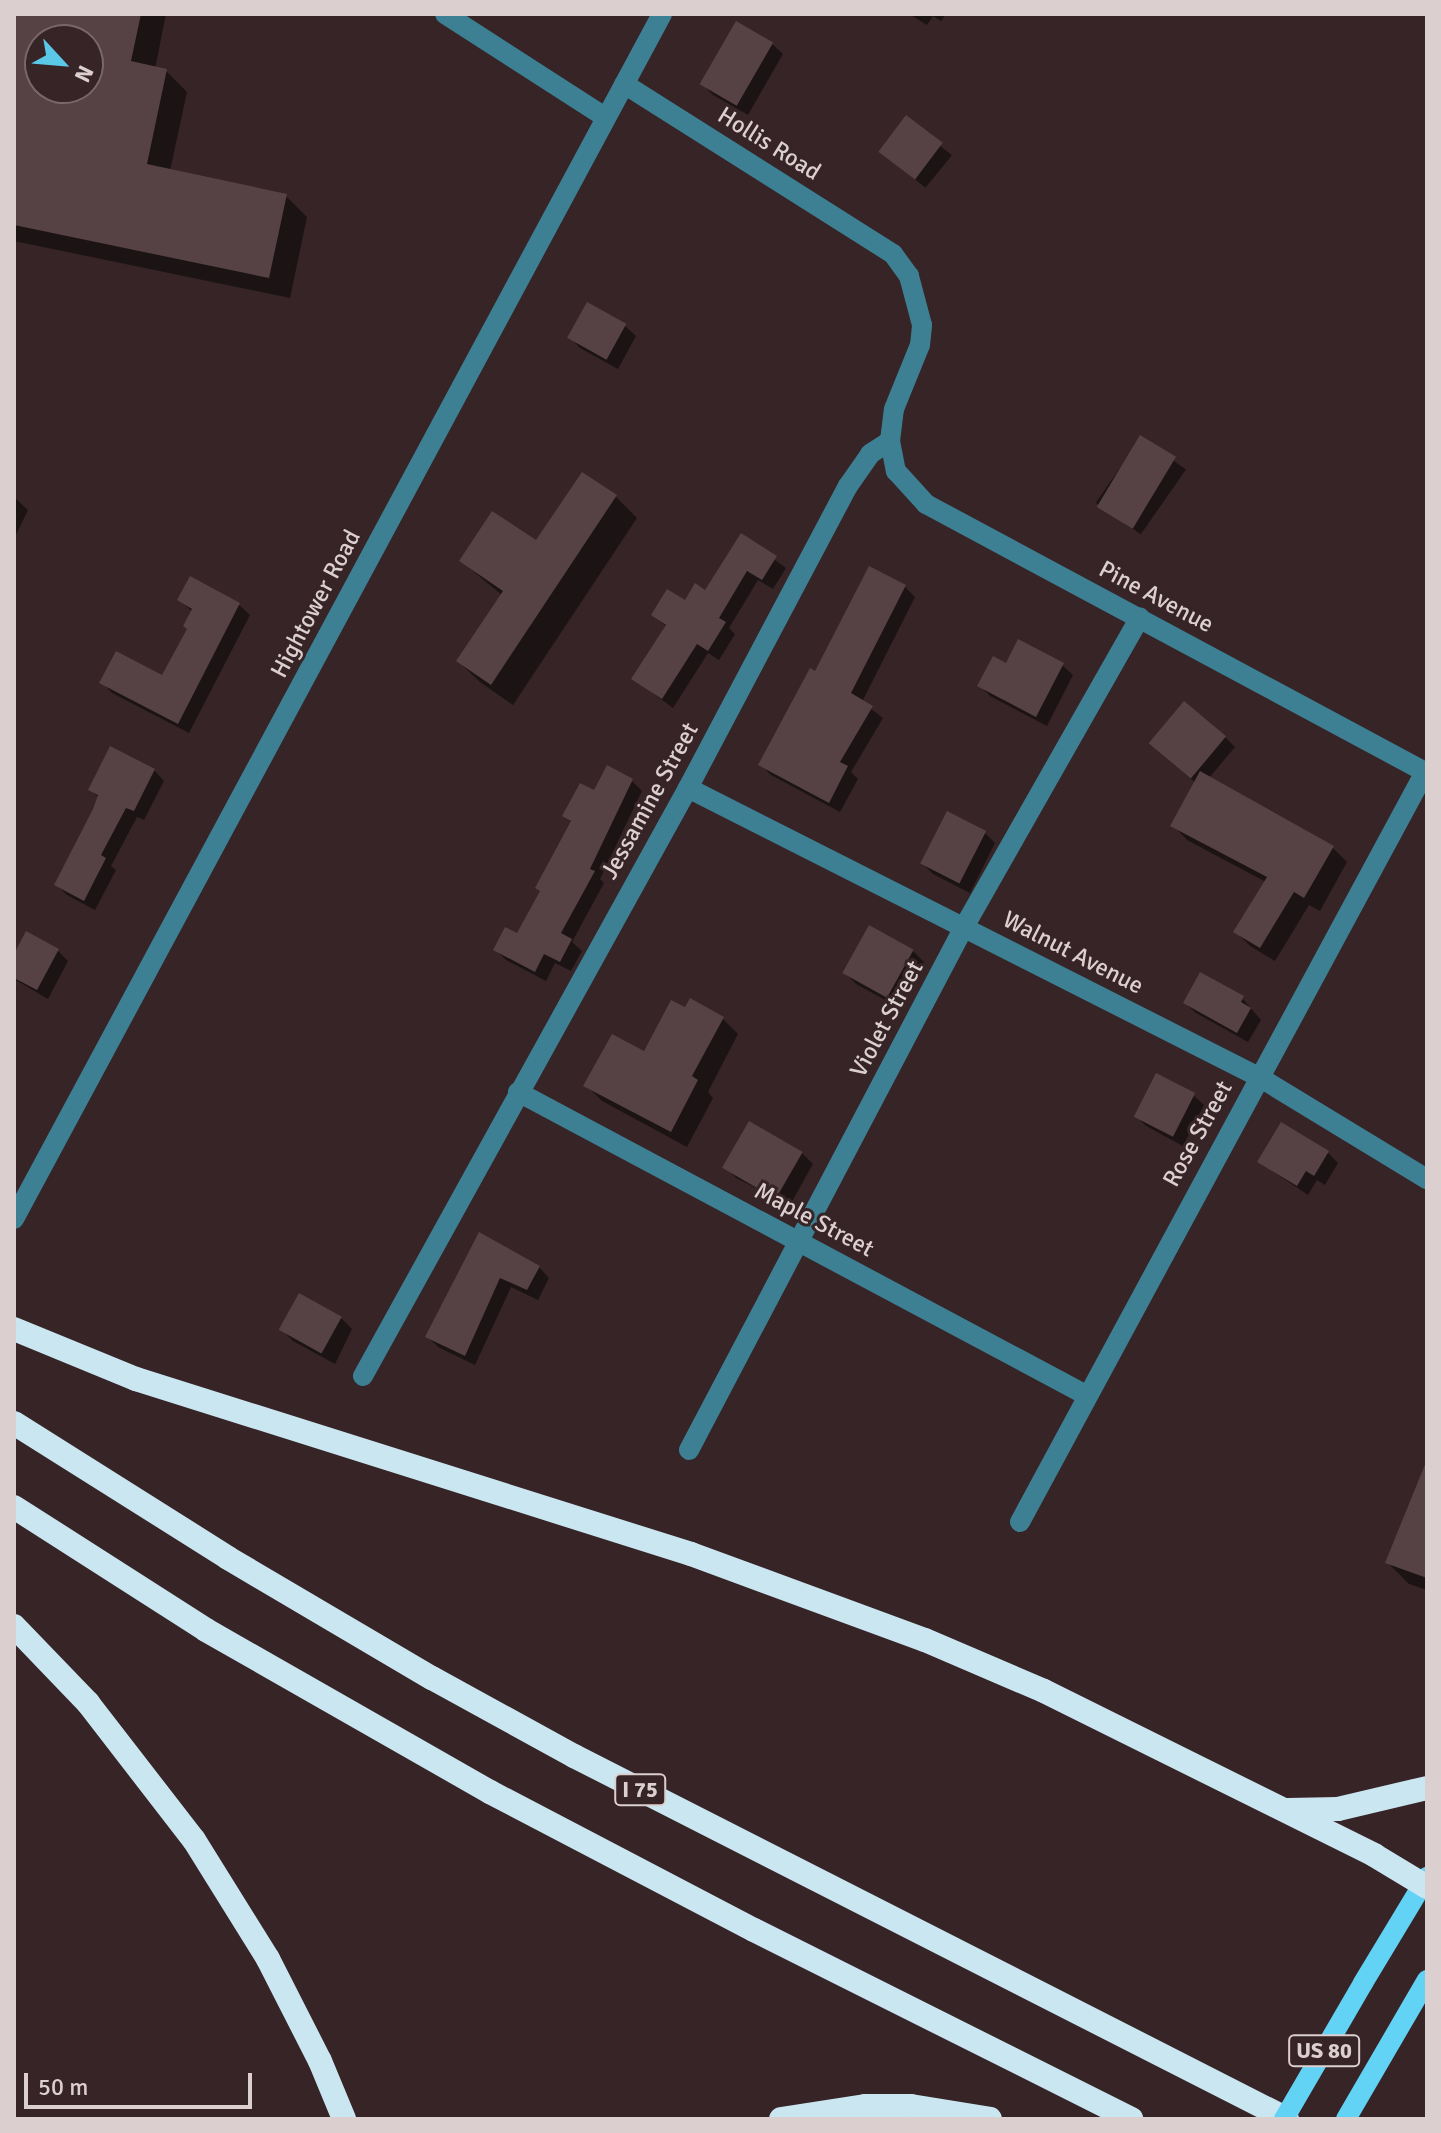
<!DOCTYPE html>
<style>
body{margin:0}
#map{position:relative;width:1441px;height:2133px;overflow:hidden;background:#362427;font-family:Signika,sans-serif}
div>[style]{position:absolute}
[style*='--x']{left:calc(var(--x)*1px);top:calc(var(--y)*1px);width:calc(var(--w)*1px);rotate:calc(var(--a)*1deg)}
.shadow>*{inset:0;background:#0007;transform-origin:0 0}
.building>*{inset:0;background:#564244;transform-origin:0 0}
.minor>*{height:20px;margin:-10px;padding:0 10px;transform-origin:10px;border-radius:10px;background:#3d8094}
.major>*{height:20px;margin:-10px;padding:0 10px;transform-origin:10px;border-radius:10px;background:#62d3f4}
.highway>*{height:24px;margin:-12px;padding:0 12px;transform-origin:12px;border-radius:12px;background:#cae6f0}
.major-bridge>*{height:20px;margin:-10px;padding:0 10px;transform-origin:10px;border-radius:10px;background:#62d3f4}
span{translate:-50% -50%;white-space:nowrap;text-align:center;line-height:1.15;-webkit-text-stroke:6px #362427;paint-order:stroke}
.shield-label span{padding:2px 6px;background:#362427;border:2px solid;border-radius:6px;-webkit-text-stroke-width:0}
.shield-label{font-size:22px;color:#dccfd0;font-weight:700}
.street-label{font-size:24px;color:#dccfd0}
.frame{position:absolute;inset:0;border:16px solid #dccfd0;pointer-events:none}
.north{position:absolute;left:24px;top:24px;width:80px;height:80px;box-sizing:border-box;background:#362427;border:2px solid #78686b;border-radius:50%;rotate:116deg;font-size:22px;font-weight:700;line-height:32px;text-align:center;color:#dccfd0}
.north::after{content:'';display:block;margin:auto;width:28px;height:36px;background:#5bc8e7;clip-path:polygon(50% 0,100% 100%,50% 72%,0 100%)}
.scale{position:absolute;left:24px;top:2073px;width:228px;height:36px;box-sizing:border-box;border:4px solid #dccfd0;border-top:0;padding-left:10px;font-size:24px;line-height:28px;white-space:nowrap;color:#dccfd0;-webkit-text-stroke:6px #362427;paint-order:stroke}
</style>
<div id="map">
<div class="shadow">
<div style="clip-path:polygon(evenodd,14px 14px,166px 14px,155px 69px,166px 71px,187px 92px,170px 171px,286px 196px,307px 217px,290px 298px,14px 241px,14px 14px,40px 40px,88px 40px,88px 88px,40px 88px,40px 40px)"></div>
<div style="clip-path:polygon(909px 14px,946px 14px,941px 21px,933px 16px,927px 25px)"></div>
<div style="clip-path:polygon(737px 24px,772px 44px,783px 54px,748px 115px,713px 95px,702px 84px)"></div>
<div style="left:906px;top:118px;width:59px;height:42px;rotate:39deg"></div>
<div style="clip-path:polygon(625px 326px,636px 336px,618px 369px,580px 348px,570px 337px)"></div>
<div style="left:1141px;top:438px;width:55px;height:79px;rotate:35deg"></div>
<div style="clip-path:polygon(583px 474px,616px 497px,637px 518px,513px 705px,480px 682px,458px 661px,503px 596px,461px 561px,536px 543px)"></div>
<div style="clip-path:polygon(14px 497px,28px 510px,14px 539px)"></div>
<div style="clip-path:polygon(741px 536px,786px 568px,773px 589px,758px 580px,729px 628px,735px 634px,719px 660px,708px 653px,673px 708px,634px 679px,667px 627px,653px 615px,706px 592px)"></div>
<div style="clip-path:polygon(905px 587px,915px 597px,862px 702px,883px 718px,851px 772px,858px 779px,840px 812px,771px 775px,761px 765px,815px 674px)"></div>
<div style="clip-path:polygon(179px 600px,239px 605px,250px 615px,189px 733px,112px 693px,102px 682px,163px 678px,189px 630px,193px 612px)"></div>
<div style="clip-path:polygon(1062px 665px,1073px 675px,1047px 726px,990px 696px,980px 686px,1006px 666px)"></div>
<div style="clip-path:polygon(1225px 737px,1235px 747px,1209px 778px,1333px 848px,1347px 862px,1320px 911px,1309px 905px,1275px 961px,1250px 946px,1236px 932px,1266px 882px,1187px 840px,1173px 825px,1196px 783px,1162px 754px)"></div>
<div style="clip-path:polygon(154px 770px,164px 781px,144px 820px,137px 817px,111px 866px,116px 870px,95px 910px,67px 895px,56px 884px,99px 798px,90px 789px)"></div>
<div style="clip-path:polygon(631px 780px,642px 791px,600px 879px,604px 883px,572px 942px,582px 951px,571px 971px,555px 963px,546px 981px,506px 960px,495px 949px,518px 936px,542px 892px,572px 823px,565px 816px)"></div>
<div style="clip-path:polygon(985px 833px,995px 843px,970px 893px,933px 874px,922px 863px)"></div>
<div style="clip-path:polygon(58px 951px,68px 961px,48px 999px,14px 979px,14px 958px)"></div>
<div style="clip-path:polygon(913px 951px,924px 962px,898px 1007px,856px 984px,845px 973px)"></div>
<div style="clip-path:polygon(1242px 998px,1261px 1020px,1248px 1042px,1196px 1013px,1185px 1003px)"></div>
<div style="clip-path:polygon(686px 1010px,722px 1018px,738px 1034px,708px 1092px,713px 1098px,687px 1147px,602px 1101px,586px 1085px,645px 1054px)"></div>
<div style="clip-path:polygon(1193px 1095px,1204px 1105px,1183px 1146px,1146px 1126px,1136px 1116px)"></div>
<div style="clip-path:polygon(802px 1153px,813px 1164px,790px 1205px,736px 1178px,725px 1167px)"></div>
<div style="clip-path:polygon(1328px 1153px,1338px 1163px,1325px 1185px,1317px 1180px,1308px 1195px,1259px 1162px)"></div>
<div style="clip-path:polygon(479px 1235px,539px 1267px,549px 1278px,538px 1300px,511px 1287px,475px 1365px,438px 1347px,428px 1337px)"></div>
<div style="clip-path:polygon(341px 1318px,352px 1329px,335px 1364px,293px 1341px,283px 1331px)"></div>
<div style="clip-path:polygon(1427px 1465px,1427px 1590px,1409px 1584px,1387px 1562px)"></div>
</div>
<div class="building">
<div style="clip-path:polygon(evenodd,14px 14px,141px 14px,131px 61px,167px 69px,147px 164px,287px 194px,269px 278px,14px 225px,14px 14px,40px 40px,88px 40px,88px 88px,40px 88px,40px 40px)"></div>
<div style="left:736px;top:21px;width:43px;height:73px;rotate:30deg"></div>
<div style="left:906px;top:115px;width:46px;height:46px;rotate:37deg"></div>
<div style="left:587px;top:302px;width:45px;height:41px;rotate:29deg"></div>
<div style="left:1140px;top:435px;width:42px;height:84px;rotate:31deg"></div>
<div style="clip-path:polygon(582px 472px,617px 495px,491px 685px,456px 661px,503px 591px,459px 561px,492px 511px,536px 540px)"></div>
<div style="clip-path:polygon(741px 533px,777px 556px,762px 580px,747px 571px,719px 618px,726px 622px,708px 651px,697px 644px,662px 699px,631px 679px,666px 625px,651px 615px,667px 589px,685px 600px,695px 583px,705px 590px)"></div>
<div style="clip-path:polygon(869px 566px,906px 585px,851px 693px,873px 706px,840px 762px,848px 766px,829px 803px,758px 765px,810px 668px,815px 671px)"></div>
<div style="clip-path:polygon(190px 576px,240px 603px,178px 724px,99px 683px,116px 651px,162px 675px,187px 629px,183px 626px,192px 609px,177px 600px)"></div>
<div style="clip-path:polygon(1018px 639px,1064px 663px,1036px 717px,977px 686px,993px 656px,1006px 663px)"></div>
<div style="left:1184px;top:701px;width:55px;height:55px;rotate:40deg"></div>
<div style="clip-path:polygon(110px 746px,155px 769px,134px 811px,126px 808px,101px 855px,106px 858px,84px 901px,54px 885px,93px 809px,98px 795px,88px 790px)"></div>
<div style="clip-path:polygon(607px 765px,633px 779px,590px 869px,595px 871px,561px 933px,572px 939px,560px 962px,544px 954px,535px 972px,493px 950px,505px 927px,517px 933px,540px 891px,535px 888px,571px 821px,562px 816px,580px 783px,594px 790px)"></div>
<div style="clip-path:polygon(1200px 771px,1334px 846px,1304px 898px,1294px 892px,1260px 948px,1233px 932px,1267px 877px,1170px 826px)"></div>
<div style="left:947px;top:811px;width:44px;height:59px;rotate:27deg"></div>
<div style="left:869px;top:925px;width:51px;height:55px;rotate:29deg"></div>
<div style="clip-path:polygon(26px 931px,59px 949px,37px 990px,14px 978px,14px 954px)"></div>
<div style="clip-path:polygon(1200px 972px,1244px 996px,1241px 1002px,1251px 1008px,1237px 1033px,1183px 1003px)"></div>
<div style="clip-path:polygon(690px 998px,724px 1017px,692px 1076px,698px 1080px,671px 1132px,583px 1086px,612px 1034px,644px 1051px,671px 1000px,685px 1007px)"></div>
<div style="left:1156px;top:1073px;width:44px;height:49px;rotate:27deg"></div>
<div style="left:749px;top:1121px;width:62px;height:54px;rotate:30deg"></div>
<div style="clip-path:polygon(1281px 1122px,1329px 1151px,1314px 1176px,1306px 1171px,1297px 1186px,1257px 1162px)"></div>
<div style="clip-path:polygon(479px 1232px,540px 1266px,527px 1290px,500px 1278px,465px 1356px,425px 1337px)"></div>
<div style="left:299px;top:1293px;width:49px;height:42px;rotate:29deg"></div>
<div style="clip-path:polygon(1426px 1462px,1427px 1462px,1427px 1578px,1385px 1563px)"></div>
</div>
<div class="minor">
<div style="--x:445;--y:14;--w:190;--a:32.8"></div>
<div style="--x:890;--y:441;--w:31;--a:79"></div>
<div style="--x:896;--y:471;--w:45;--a:47.7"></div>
<div style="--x:926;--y:504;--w:569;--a:28.23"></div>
<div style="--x:688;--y:788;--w:640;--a:26.85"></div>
<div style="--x:1259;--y:1077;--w:197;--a:31.3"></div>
<div style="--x:518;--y:1092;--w:644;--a:28.08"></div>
<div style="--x:14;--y:1219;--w:1368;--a:-61.73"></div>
<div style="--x:363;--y:1376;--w:672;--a:-61.07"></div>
<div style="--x:688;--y:788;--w:342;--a:-62.1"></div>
<div style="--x:848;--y:486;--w:39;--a:-55"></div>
<div style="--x:870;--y:454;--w:24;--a:-33"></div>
<div style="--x:890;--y:441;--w:32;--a:-83"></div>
<div style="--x:894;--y:409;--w:69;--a:-67.9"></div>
<div style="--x:920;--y:345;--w:20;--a:-84"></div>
<div style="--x:922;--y:325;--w:51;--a:-104.9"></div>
<div style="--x:909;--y:276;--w:27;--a:-126"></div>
<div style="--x:893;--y:254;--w:318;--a:-147.7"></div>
<div style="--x:689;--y:1450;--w:591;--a:-62.26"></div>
<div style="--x:964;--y:927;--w:356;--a:-60.4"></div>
<div style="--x:1020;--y:1522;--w:852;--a:-61.63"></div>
</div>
<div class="major">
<div style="--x:1363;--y:1983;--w:124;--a:-58.9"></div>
<div style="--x:1346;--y:2119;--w:161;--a:-59.8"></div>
</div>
<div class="highway">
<div style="--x:14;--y:1329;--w:132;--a:22.3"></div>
<div style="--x:136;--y:1379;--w:582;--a:17.5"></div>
<div style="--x:691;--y:1554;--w:249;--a:20.2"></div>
<div style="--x:925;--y:1640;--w:129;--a:23.2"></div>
<div style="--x:1044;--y:1691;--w:369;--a:26.4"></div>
<div style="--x:1374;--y:1855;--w:62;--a:31.1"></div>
<div style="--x:14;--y:1423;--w:253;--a:32.2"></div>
<div style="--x:228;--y:1558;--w:237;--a:30.5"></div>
<div style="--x:432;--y:1678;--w:162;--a:28.8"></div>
<div style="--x:574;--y:1756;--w:800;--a:26.98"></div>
<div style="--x:14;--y:1507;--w:228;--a:32.6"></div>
<div style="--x:206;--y:1630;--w:327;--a:29.7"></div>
<div style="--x:490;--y:1792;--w:298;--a:27.6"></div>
<div style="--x:754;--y:1930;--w:422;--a:26.6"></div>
<div style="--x:14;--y:1626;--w:107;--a:46.1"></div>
<div style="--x:88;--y:1703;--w:173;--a:52.3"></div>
<div style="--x:194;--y:1840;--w:140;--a:58.1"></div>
<div style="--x:268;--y:1959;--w:114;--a:63"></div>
<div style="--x:320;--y:2061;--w:63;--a:67.5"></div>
<div style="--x:1288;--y:1810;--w:50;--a:-1.1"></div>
<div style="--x:1338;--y:1809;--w:91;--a:-13.3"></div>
<div style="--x:781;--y:2119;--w:85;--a:-8.8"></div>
<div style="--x:865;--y:2106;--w:46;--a:0"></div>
<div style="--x:911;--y:2106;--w:80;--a:9.3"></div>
</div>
<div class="major-bridge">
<div style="--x:1284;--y:2119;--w:157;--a:-59.8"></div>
</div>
<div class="shield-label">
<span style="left:640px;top:1790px">I 75</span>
<span style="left:1324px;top:2051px">US 80</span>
</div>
<div class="street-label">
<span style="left:769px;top:144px;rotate:32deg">Hollis Road</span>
<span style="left:1156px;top:597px;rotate:28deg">Pine Avenue</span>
<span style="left:316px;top:604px;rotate:-62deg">Hightower Road</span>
<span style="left:650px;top:801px;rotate:-61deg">Jessamine Street</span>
<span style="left:1073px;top:953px;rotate:27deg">Walnut Avenue</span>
<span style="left:887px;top:1019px;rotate:-62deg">Violet Street</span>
<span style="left:1198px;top:1134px;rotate:-61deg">Rose Street</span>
<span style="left:814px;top:1220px;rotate:28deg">Maple Street</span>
</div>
<div class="frame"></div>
<div class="north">N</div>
<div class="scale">50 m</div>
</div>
